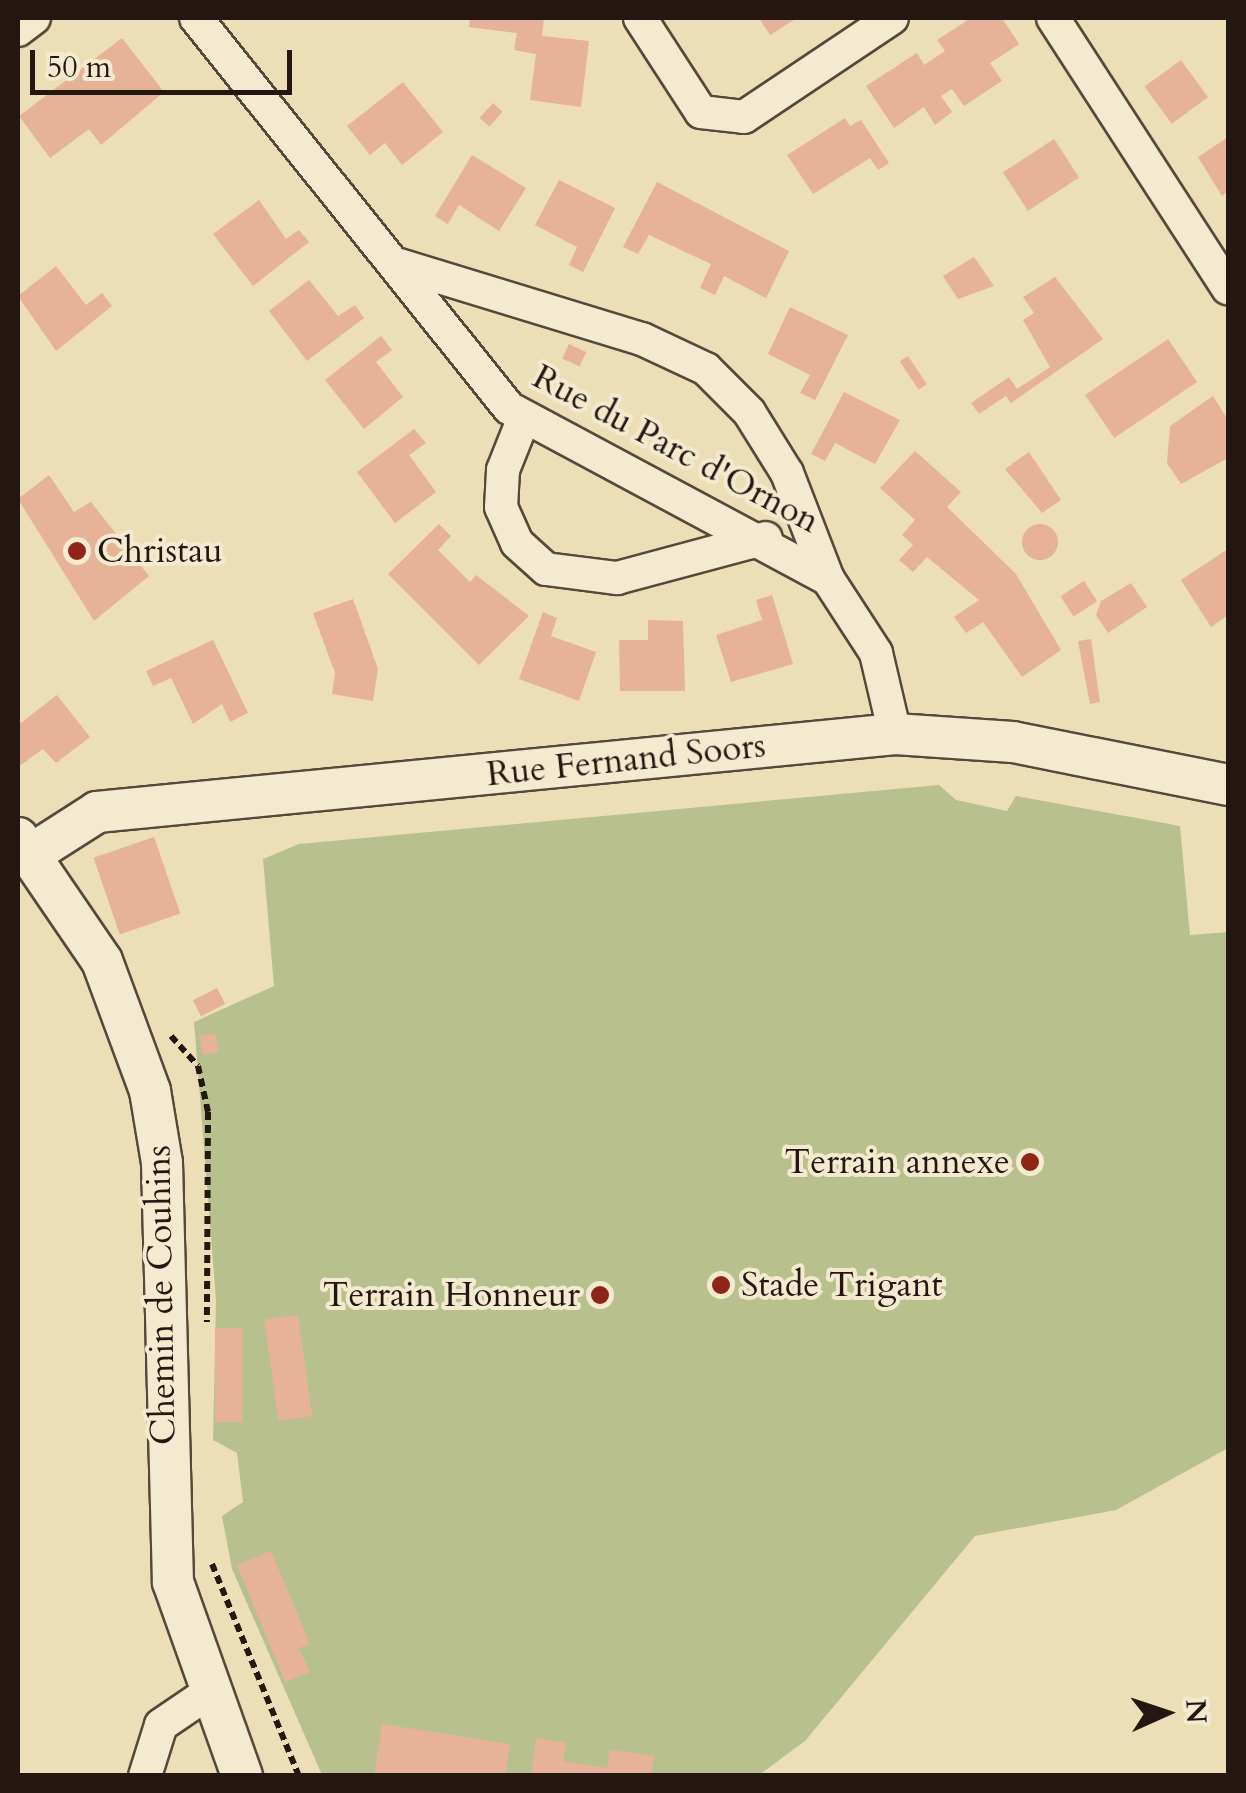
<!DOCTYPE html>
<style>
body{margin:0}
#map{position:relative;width:1246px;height:1793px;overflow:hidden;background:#ecdeb6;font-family:Cardo,serif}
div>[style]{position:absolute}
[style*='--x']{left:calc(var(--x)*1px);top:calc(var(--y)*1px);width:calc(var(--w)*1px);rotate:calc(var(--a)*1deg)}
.green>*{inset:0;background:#b8c18d}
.building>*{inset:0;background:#e6b398;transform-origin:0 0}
.round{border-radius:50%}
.path>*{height:6px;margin-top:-3px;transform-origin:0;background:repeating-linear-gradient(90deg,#241610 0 8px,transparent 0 13px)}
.roads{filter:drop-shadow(2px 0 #56483a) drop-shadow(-2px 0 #56483a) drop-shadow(0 2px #56483a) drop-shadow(0 -2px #56483a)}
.minor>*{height:32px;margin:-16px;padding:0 16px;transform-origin:16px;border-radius:16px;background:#f3ead0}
.tertiary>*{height:40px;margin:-20px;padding:0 20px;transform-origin:20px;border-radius:20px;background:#f3ead0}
.dots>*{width:28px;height:28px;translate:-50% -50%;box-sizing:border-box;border:5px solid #f3ead0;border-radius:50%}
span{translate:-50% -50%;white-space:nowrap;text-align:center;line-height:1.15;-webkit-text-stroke:8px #f3ead0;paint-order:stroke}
.street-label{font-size:35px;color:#241610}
.poi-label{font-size:35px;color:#241610}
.left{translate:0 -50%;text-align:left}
.right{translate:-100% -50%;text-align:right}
.frame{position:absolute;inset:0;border:20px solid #241610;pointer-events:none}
.north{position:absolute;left:1116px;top:1663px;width:100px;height:100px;-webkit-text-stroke:8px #f3ead0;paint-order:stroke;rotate:87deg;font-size:28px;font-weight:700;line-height:40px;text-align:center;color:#241610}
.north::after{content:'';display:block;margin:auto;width:35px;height:45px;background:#241610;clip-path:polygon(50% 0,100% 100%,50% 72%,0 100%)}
.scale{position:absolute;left:30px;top:50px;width:262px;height:45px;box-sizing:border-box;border:5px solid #241610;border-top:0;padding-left:12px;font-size:30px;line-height:35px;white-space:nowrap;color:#241610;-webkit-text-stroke:8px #f3ead0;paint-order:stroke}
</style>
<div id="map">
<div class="green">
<div style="clip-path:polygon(939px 785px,956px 800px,1007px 811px,1016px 796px,1180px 826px,1190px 935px,1228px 932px,1228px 1448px,1116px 1510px,975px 1536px,805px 1741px,759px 1775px,322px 1775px,232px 1569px,222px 1516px,243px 1502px,237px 1453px,213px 1440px,216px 1299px,194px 1022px,274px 986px,263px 859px,299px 844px)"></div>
</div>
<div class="building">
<div style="clip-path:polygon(470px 18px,544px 18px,542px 36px,589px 41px,581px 107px,530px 100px,536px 54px,514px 50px,517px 33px,469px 27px)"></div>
<div style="clip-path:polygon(759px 18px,797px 18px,770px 35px)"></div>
<div style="clip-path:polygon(971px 18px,1002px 18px,1019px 44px,990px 63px,1002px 81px,964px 106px,952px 89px,941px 96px,952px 112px,935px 125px,924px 107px,894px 128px,866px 86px,917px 53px,924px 65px,945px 51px,937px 40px)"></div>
<div style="clip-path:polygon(122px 38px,164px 92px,101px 145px,89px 129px,50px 158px,19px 116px)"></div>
<div style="left:1181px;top:60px;width:46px;height:45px;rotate:54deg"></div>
<div style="clip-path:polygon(403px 82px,443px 132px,402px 165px,385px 143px,370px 155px,347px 126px)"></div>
<div style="left:493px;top:103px;width:13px;height:20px;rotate:42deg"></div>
<div style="clip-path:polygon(845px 118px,850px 126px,861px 120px,889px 163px,878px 170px,870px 158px,813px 194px,787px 155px)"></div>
<div style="clip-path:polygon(1228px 137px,1228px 191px,1222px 196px,1198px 157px)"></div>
<div style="left:1054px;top:139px;width:46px;height:61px;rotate:57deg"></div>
<div style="clip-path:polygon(472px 155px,526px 188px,499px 231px,459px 205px,448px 224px,435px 216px)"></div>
<div style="clip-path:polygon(559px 180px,615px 208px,583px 272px,569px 265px,577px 247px,535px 225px)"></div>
<div style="clip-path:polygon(657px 182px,789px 251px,766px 298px,724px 276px,715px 295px,700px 288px,711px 264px,649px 235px,638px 254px,623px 247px)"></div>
<div style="clip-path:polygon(259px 200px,286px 239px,299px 230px,309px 242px,253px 286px,213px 234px)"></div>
<div style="clip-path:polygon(974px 257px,994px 286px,958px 299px,943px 276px)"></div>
<div style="clip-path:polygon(56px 266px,86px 305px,102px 293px,112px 306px,56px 351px,18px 296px)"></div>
<div style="clip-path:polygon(1055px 277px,1103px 339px,1011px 403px,1006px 396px,979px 414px,971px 403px,1009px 377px,1017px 389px,1050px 367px,1023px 320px,1034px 313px,1023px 297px)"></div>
<div style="clip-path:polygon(309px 280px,338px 316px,355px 305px,364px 318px,307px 361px,269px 311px)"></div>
<div style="clip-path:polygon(790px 307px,848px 335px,815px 400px,800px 393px,810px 375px,768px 354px)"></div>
<div style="clip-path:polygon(381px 336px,392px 350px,376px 362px,403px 397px,364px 429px,325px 380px)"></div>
<div style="left:1168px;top:339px;width:52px;height:100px;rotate:56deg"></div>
<div style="left:569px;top:344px;width:19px;height:16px;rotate:25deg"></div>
<div style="left:908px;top:356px;width:34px;height:10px;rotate:56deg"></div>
<div style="clip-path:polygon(844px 392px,900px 420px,875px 464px,835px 443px,825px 461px,811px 454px)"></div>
<div style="clip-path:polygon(1213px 396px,1228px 420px,1228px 458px,1181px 484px,1167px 463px,1170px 426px)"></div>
<div style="clip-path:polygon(414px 429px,426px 443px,409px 455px,436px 492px,395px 523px,357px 472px)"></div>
<div style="clip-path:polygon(915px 451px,961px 492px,947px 507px,1016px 574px,1061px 650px,1022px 677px,983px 622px,966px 633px,954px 617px,979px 600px,927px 557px,913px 572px,899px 560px,913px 545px,902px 535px,915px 520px,880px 488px)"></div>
<div style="clip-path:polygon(1029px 452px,1061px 500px,1042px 513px,1005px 469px)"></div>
<div style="clip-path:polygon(49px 475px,74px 512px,91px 502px,149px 576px,94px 621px,18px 499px)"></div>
<div style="clip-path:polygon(439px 524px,451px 536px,438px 550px,470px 582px,476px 575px,529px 616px,479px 665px,388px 574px)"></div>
<div class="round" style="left:1022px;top:524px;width:36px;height:36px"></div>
<div style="clip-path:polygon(1228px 549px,1228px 615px,1211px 627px,1181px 580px)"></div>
<div style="left:1084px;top:581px;width:24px;height:28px;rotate:57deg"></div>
<div style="clip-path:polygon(1131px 583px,1147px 607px,1108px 633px,1096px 615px,1101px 601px)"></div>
<div style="clip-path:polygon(772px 595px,793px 664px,731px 682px,716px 635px,762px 620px,756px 600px)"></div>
<div style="clip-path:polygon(353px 599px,378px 669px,373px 701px,332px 694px,335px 673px,313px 613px)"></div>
<div style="clip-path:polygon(543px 612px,557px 618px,551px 636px,596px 652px,579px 701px,519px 679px)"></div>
<div style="clip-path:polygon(648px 620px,683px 621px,685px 691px,620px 691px,619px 640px,648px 640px)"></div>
<div style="clip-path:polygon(1091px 639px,1100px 702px,1090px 704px,1078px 641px)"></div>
<div style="clip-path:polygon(213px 640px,248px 713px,230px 722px,222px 704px,193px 724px,171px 678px,153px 686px,146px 671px)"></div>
<div style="clip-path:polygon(57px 695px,90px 737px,56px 763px,43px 749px,18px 767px,18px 725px)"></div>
<div style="left:154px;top:837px;width:81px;height:64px;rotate:71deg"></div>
<div style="left:217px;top:988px;width:18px;height:27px;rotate:63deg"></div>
<div style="left:215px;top:1033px;width:19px;height:16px;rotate:78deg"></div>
<div style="left:298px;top:1315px;width:102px;height:34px;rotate:82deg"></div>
<div style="left:215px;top:1328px;width:27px;height:94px"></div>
<div style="clip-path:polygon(271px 1551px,310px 1644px,299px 1648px,310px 1672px,285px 1682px,237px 1565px)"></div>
<div style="clip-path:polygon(382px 1724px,510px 1744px,505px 1776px,374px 1776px)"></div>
<div style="clip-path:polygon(536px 1738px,566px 1743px,563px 1761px,607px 1768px,610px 1750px,654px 1756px,651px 1776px,531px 1776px)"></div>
</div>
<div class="path">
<div style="--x:171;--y:1036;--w:40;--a:48"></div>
<div style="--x:198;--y:1066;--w:47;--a:77.7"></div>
<div style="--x:208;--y:1112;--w:210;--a:90.3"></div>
<div style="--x:212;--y:1564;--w:229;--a:67.7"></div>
</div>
<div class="roads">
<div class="minor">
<div style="--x:196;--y:18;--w:500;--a:51.25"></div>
<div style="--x:509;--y:408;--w:362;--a:28.2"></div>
<div style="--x:828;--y:579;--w:88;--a:57"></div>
<div style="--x:876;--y:653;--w:83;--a:76.8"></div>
<div style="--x:640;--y:18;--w:112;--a:57"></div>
<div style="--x:701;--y:112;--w:43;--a:6.6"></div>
<div style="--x:744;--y:117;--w:178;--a:-33.8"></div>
<div style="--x:1053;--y:18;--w:322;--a:57.1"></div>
<div style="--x:18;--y:30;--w:20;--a:-37"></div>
<div style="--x:396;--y:264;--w:257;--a:17"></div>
<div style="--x:642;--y:339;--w:71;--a:25.1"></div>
<div style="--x:706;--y:369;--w:61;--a:45"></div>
<div style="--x:749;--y:412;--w:72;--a:58.1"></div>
<div style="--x:787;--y:473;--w:114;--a:68.9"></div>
<div style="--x:523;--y:420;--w:54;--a:111.8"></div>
<div style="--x:503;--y:470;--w:37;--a:93"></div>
<div style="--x:501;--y:507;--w:39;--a:66"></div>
<div style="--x:517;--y:543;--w:39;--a:42"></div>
<div style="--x:546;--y:569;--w:72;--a:7.2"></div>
<div style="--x:617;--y:578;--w:154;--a:-15"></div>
<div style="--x:145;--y:1776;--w:53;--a:-72.6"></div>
<div style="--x:161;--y:1725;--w:57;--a:-34.2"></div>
</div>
<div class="tertiary">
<div style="--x:18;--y:838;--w:149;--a:55.7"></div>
<div style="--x:102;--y:961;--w:139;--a:69.7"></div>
<div style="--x:150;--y:1091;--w:73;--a:80.5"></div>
<div style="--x:162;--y:1163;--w:419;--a:88.5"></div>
<div style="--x:173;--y:1582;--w:206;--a:70.4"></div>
<div style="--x:33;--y:853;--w:76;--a:-32.6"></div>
<div style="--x:97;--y:812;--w:802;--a:-5.58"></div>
<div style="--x:895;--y:734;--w:118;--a:3.9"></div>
<div style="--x:1013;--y:742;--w:219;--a:11.3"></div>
</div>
</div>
<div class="dots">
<div style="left:77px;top:551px;background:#8f2418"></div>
<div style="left:1030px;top:1162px;background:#8f2418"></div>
<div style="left:721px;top:1285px;background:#8f2418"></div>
<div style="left:600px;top:1295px;background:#8f2418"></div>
</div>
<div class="street-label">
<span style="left:676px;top:449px;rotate:28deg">Rue du Parc d'Ornon</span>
<span style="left:626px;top:760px;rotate:-6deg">Rue Fernand Soors</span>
<span style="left:161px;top:1295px;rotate:-91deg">Chemin de Couhins</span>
</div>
<div class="poi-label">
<span class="left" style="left:97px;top:551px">Christau</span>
<span class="right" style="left:1010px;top:1162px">Terrain annexe</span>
<span class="left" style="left:741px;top:1285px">Stade Trigant</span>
<span class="right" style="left:580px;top:1295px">Terrain Honneur</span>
</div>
<div class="frame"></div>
<div class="north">N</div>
<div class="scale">50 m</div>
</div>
